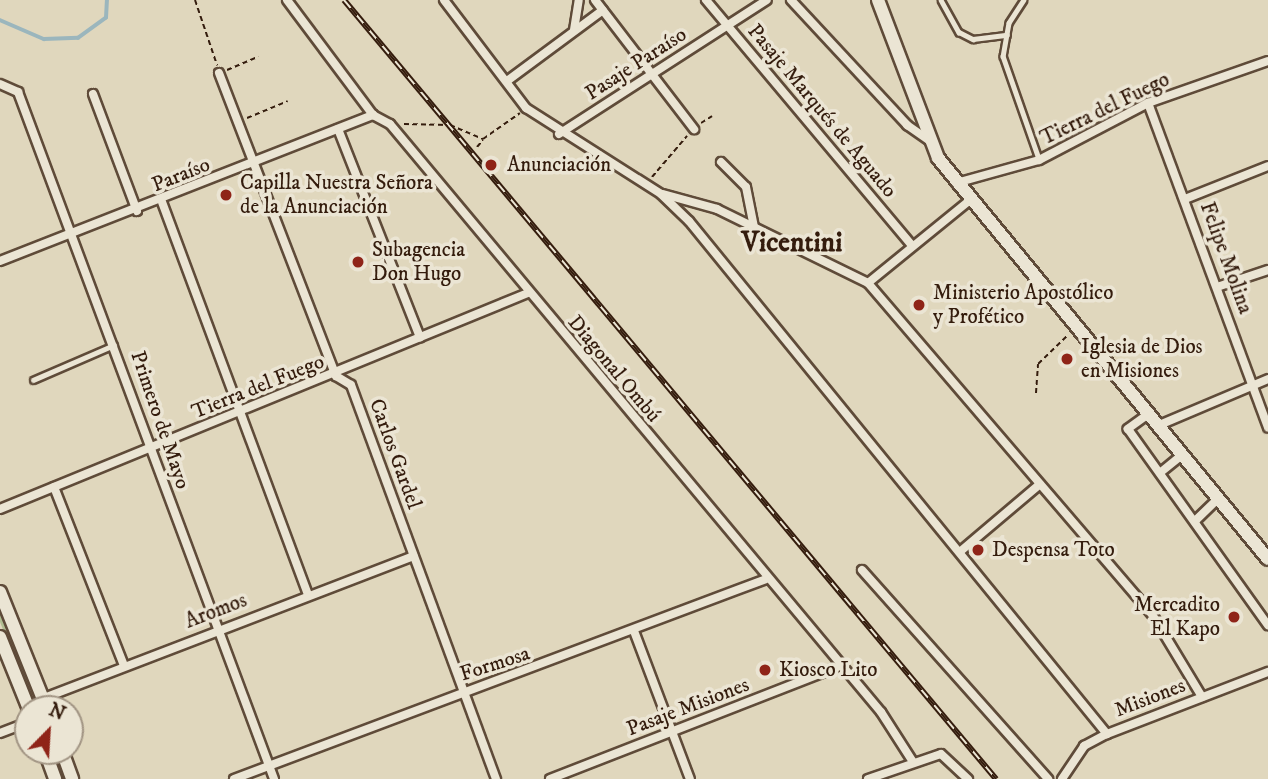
<!DOCTYPE html>
<meta charset="utf-8">
<style>
body{margin:0}
#map{position:relative;width:1268px;height:779px;overflow:hidden;background:#e0d7bd;font-family:"IM FELL DW Pica",serif}
div>[style]{position:absolute}
[style*='--x']{left:calc(var(--x)*1px);top:calc(var(--y)*1px);width:calc(var(--w)*1px);rotate:calc(var(--a)*1deg)}
.green>*{inset:0;background:#b1be92}
.stream>*{height:3.5px;margin:-1.75px;padding:0 1.75px;transform-origin:1.75px;border-radius:1.75px;background:#9bb6bd}
.path>*{height:2px;margin-top:-1px;transform-origin:0;background:repeating-linear-gradient(90deg,#341c0d 0 5px,transparent 0 8.5px)}
.roads{filter:drop-shadow(2px 0 #5f4b39) drop-shadow(-2px 0 #5f4b39) drop-shadow(0 2px #5f4b39) drop-shadow(0 -2px #5f4b39)}
.lane>*{height:4.5px;margin:-2.25px;padding:0 2.25px;transform-origin:2.25px;border-radius:2.25px;background:#ebe5d4}
.street>*{height:8px;margin:-4px;padding:0 4px;transform-origin:4px;border-radius:4px;background:#ebe5d4}
.secondary>*{height:12px;margin:-6px;padding:0 6px;transform-origin:6px;border-radius:6px;background:#ebe5d4}
.rail>*{height:6px;margin-top:-3px;transform-origin:0;background:repeating-linear-gradient(90deg,#ebe5d4 0 10px,#341c0d 0 20px);box-sizing:border-box;border-block:2px solid #341c0d}
.dots>*{width:19px;height:19px;translate:-50% -50%;box-sizing:border-box;border:4px solid #ebe5d4;border-radius:50%}
span{translate:-50% -50%;white-space:nowrap;text-align:center;line-height:1.15;-webkit-text-stroke:7px #ebe5d4;paint-order:stroke}
.street-label{font-size:21px;color:#341c0d}
.poi-label{font-size:21px;color:#341c0d}
.left{translate:0 -50%;text-align:left}
.right{translate:-100% -50%;text-align:right}
.district-label{font-size:28px;color:#341c0d;font-weight:700}
.north{position:absolute;left:14px;top:695px;width:70px;height:70px;box-sizing:border-box;background:#ebe5d4;border:2px solid #a29584;border-radius:50%;rotate:24deg;font-size:19px;font-weight:700;line-height:28px;text-align:center;color:#341c0d}
.north::after{content:'';display:block;margin:auto;width:24px;height:32px;background:#8f2418;clip-path:polygon(50% 0,100% 100%,50% 72%,0 100%)}
</style>
<div id="map">
<div class="green">
<div style="clip-path:polygon(0 614px,29px 686px,26px 687px,0 622px)"></div>
</div>
<div class="stream">
<div style="--x:0;--y:20;--w:48;--a:23.4"></div>
<div style="--x:44;--y:39;--w:34;--a:-2"></div>
<div style="--x:78;--y:38;--w:34;--a:-36"></div>
<div style="--x:106;--y:18;--w:18;--a:-87"></div>
</div>
<div class="path">
<div style="--x:195;--y:0;--w:69;--a:71.3"></div>
<div style="--x:227;--y:70;--w:34;--a:-23"></div>
<div style="--x:247;--y:118;--w:44;--a:-22.5"></div>
<div style="--x:701;--y:123;--w:13;--a:-32"></div>
<div style="--x:404;--y:124;--w:46;--a:1.2"></div>
<div style="--x:450;--y:125;--w:36;--a:23"></div>
<div style="--x:483;--y:139;--w:45;--a:-35.1"></div>
<div style="--x:477;--y:147;--w:9;--a:-49"></div>
<div style="--x:652;--y:177;--w:54;--a:-49.5"></div>
<div style="--x:1036;--y:393;--w:29;--a:-86"></div>
<div style="--x:1038;--y:364;--w:42;--a:-44"></div>
</div>
<div class="roads">
<div class="lane">
<div style="--x:941;--y:0;--w:37;--a:61"></div>
<div style="--x:959;--y:32;--w:16;--a:27"></div>
<div style="--x:973;--y:39;--w:34;--a:-7"></div>
<div style="--x:1024;--y:0;--w:27;--a:123"></div>
<div style="--x:1009;--y:23;--w:34;--a:100"></div>
<div style="--x:1003;--y:56;--w:109;--a:70.7"></div>
<div style="--x:33;--y:380;--w:88;--a:-23.4"></div>
</div>
<div class="street">
<div style="--x:287;--y:0;--w:144;--a:53.2"></div>
<div style="--x:373;--y:115;--w:19;--a:28"></div>
<div style="--x:390;--y:124;--w:766;--a:50.14"></div>
<div style="--x:881;--y:712;--w:59;--a:57.4"></div>
<div style="--x:444;--y:0;--w:136;--a:52.8"></div>
<div style="--x:526;--y:108;--w:160;--a:32.5"></div>
<div style="--x:661;--y:194;--w:39;--a:44"></div>
<div style="--x:689;--y:221;--w:662;--a:50.83"></div>
<div style="--x:595;--y:0;--w:163;--a:52.5"></div>
<div style="--x:706;--y:0;--w:319;--a:50"></div>
<div style="--x:791;--y:0;--w:171;--a:47.1"></div>
<div style="--x:907;--y:125;--w:28;--a:35"></div>
<div style="--x:574;--y:30;--w:30;--a:-81"></div>
<div style="--x:219;--y:73;--w:325;--a:68.9"></div>
<div style="--x:336;--y:376;--w:17;--a:31"></div>
<div style="--x:351;--y:385;--w:420;--a:69.8"></div>
<div style="--x:507;--y:81;--w:119;--a:-36.5"></div>
<div style="--x:0;--y:84;--w:20;--a:24"></div>
<div style="--x:18;--y:92;--w:733;--a:69.56"></div>
<div style="--x:93;--y:94;--w:125;--a:69.4"></div>
<div style="--x:1148;--y:103;--w:346;--a:69.7"></div>
<div style="--x:338;--y:129;--w:224;--a:68.5"></div>
<div style="--x:559;--y:134;--w:247;--a:-32.8"></div>
<div style="--x:721;--y:162;--w:35;--a:45"></div>
<div style="--x:746;--y:187;--w:41;--a:78.7"></div>
<div style="--x:956;--y:183;--w:86;--a:-15.5"></div>
<div style="--x:1039;--y:160;--w:123;--a:-27.6"></div>
<div style="--x:1148;--y:103;--w:127;--a:-19.3"></div>
<div style="--x:663;--y:194;--w:56;--a:15.5"></div>
<div style="--x:717;--y:209;--w:168;--a:26.1"></div>
<div style="--x:868;--y:283;--w:436;--a:49.4"></div>
<div style="--x:1152;--y:614;--w:97;--a:58.9"></div>
<div style="--x:1185;--y:199;--w:89;--a:-21.7"></div>
<div style="--x:162;--y:202;--w:418;--a:69.6"></div>
<div style="--x:0;--y:261;--w:401;--a:-21.4"></div>
<div style="--x:868;--y:283;--w:130;--a:-39.1"></div>
<div style="--x:1220;--y:286;--w:51;--a:-18.4"></div>
<div style="--x:1147;--y:415;--w:24;--a:144"></div>
<div style="--x:1128;--y:429;--w:241;--a:54.5"></div>
<div style="--x:1157;--y:426;--w:121;--a:-22.9"></div>
<div style="--x:1161;--y:472;--w:26;--a:-39"></div>
<div style="--x:54;--y:487;--w:192;--a:68.6"></div>
<div style="--x:0;--y:509;--w:570;--a:-22.25"></div>
<div style="--x:1196;--y:520;--w:30;--a:-44"></div>
<div style="--x:962;--y:550;--w:102;--a:-40.2"></div>
<div style="--x:862;--y:570;--w:280;--a:48.3"></div>
<div style="--x:634;--y:631;--w:158;--a:69.3"></div>
<div style="--x:39;--y:709;--w:12;--a:-66"></div>
<div style="--x:44;--y:698;--w:396;--a:-21"></div>
<div style="--x:0;--y:733;--w:30;--a:-21"></div>
<div style="--x:234;--y:779;--w:568;--a:-20.6"></div>
<div style="--x:550;--y:779;--w:309;--a:-21.3"></div>
<div style="--x:868;--y:779;--w:77;--a:-18.9"></div>
<div style="--x:941;--y:754;--w:37;--a:43"></div>
<div style="--x:1062;--y:779;--w:40;--a:-56"></div>
<div style="--x:1084;--y:746;--w:26;--a:-28"></div>
<div style="--x:1107;--y:734;--w:173;--a:-21.1"></div>
</div>
<div class="secondary">
<div style="--x:878;--y:0;--w:169;--a:69.2"></div>
<div style="--x:938;--y:158;--w:519;--a:50.55"></div>
<div style="--x:0;--y:592;--w:126;--a:68.1"></div>
<div style="--x:0;--y:637;--w:78;--a:68.1"></div>
<div style="--x:45;--y:751;--w:30;--a:70"></div>
<div style="--x:62;--y:751;--w:30;--a:70"></div>
</div>
</div>
<div class="rail">
<div style="--x:344;--y:0;--w:1016;--a:50.07"></div>
</div>
<div class="dots">
<div style="left:491px;top:165px;background:#8f2418"></div>
<div style="left:226px;top:195px;background:#8f2418"></div>
<div style="left:358px;top:262px;background:#8f2418"></div>
<div style="left:919px;top:305px;background:#8f2418"></div>
<div style="left:1067px;top:359px;background:#8f2418"></div>
<div style="left:978px;top:550px;background:#8f2418"></div>
<div style="left:1234px;top:617px;background:#8f2418"></div>
<div style="left:765px;top:670px;background:#8f2418"></div>
</div>
<div class="street-label">
<span style="left:636px;top:64px;rotate:-33deg">Pasaje Paraíso</span>
<span style="left:1105px;top:109px;rotate:-26deg">Tierra del Fuego</span>
<span style="left:822px;top:111px;rotate:50deg">Pasaje Marqués de Aguado</span>
<span style="left:181px;top:175px;rotate:-22deg">Paraíso</span>
<span style="left:1226px;top:258px;rotate:70deg">Felipe Molina</span>
<span style="left:614px;top:369px;rotate:50deg">Diagonal Ombú</span>
<span style="left:258px;top:387px;rotate:-22deg">Tierra del Fuego</span>
<span style="left:160px;top:420px;rotate:71deg">Primero de Mayo</span>
<span style="left:395px;top:454px;rotate:70deg">Carlos Gardel</span>
<span style="left:216px;top:611px;rotate:-21deg">Aromos</span>
<span style="left:495px;top:664px;rotate:-18deg">Formosa</span>
<span style="left:1150px;top:698px;rotate:-21deg">Misiones</span>
<span style="left:688px;top:707px;rotate:-21deg">Pasaje Misiones</span>
</div>
<div class="poi-label">
<span class="left" style="left:507px;top:165px">Anunciación</span>
<span class="left" style="left:240px;top:195px">Capilla Nuestra Señora<br>de la Anunciación</span>
<span class="left" style="left:372px;top:262px">Subagencia<br>Don Hugo</span>
<span class="left" style="left:933px;top:305px">Ministerio Apostólico<br>y Profético</span>
<span class="left" style="left:1081px;top:359px">Iglesia de Dios<br>en Misiones</span>
<span class="left" style="left:992px;top:550px">Despensa Toto</span>
<span class="right" style="left:1220px;top:617px">Mercadito<br>El Kapo</span>
<span class="left" style="left:779px;top:670px">Kiosco Lito</span>
</div>
<div class="district-label">
<span style="left:792px;top:243px">Vicentini</span>
</div>
<div class="north">N</div>
</div>
